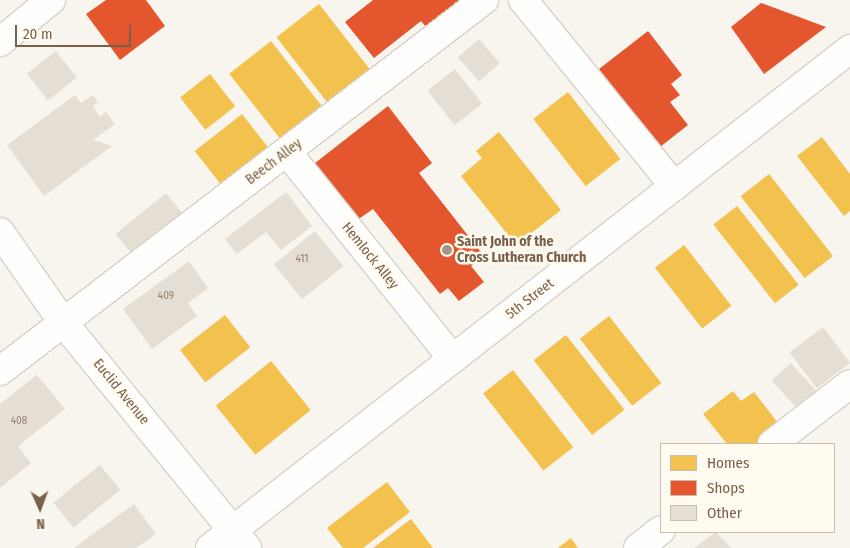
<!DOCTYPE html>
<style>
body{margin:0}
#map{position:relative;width:850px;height:548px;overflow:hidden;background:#f8f5ee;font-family:"Fira Sans Condensed",sans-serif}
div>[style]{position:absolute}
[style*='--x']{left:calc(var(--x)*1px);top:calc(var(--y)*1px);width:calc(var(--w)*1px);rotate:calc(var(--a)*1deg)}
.homes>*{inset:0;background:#f2c14e;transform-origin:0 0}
.shops>*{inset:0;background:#e4572e}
.building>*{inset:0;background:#e5ded5;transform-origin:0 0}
.roads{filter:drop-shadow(1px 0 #d8d2cb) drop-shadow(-1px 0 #d8d2cb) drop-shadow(0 1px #d8d2cb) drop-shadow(0 -1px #d8d2cb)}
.minor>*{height:28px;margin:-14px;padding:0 14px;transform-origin:14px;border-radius:14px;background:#fefefc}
.dots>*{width:14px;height:14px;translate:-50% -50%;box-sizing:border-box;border:2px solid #fffbf0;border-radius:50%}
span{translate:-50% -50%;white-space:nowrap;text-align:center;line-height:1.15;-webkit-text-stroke:5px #fffbf0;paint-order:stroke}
.number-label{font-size:11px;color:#968270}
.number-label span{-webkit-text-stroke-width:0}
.street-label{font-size:14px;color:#79604b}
.poi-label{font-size:14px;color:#79604b;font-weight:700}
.left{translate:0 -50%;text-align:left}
.legend{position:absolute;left:660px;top:443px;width:175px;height:90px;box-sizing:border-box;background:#fffbf0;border:1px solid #c9bdae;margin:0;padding:6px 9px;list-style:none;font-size:15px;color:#79604b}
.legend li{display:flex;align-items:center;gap:10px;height:25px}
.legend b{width:25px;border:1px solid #c9bdae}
.north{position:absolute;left:15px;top:483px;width:50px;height:50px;-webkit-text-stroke:4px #fffbf0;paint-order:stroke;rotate:178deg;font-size:14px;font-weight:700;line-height:20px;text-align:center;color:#79604b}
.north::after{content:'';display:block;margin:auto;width:18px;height:22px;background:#79604b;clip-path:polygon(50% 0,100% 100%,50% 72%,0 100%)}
.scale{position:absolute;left:15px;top:25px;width:116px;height:22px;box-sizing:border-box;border:2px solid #79604b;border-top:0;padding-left:6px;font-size:15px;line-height:18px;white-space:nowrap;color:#79604b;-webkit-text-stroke:4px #fffbf0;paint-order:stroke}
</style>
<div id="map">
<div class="homes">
<div style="left:319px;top:4px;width:83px;height:54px;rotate:52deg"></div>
<div style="left:271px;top:41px;width:84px;height:53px;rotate:52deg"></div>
<div style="left:210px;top:74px;width:41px;height:38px;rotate:52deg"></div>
<div style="left:568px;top:92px;width:85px;height:44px;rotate:52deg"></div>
<div style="left:242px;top:114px;width:46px;height:60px;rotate:52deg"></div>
<div style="clip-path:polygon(499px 132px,561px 210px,516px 245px,461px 176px,482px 158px,476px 151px)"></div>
<div style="clip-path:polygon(822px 137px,850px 174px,850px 211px,844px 216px,797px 156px)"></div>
<div style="left:769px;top:174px;width:104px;height:36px;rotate:52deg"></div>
<div style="left:737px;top:206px;width:100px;height:30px;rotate:52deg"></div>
<div style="left:684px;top:245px;width:77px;height:37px;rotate:52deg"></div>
<div style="left:225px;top:315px;width:41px;height:57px;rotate:52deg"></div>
<div style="left:609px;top:316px;width:85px;height:37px;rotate:52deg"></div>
<div style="left:566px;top:335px;width:95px;height:41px;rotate:52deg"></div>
<div style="left:271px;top:361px;width:63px;height:71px;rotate:51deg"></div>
<div style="left:513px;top:370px;width:98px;height:38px;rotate:52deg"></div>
<div style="clip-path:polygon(733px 391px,741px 401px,754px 392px,781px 427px,759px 444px,727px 444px,703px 414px)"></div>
<div style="clip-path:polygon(387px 482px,410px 512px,363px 548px,343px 548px,327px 528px)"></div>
<div style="clip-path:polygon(411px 519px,433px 548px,373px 548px)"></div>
<div style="clip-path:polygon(571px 538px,578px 548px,558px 548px)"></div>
</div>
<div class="shops">
<div style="clip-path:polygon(106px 0,146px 0,165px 26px,120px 60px,86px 14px)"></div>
<div style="clip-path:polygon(373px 0,459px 0,426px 27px,421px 21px,374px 58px,345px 22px)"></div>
<div style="clip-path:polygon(761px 3px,826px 27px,764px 74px,731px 27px)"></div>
<div style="clip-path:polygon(648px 31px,682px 75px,671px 84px,680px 95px,670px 102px,688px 125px,660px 147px,599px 69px)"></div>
<div style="clip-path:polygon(388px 106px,432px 163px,419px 173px,484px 256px,471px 266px,484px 282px,459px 301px,448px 288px,440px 294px,373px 209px,353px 223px,310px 167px)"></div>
</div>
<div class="building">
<div style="left:479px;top:39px;width:32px;height:28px;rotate:49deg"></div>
<div style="left:56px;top:51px;width:34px;height:37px;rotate:52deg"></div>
<div style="left:455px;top:69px;width:44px;height:35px;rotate:52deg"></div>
<div style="clip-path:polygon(75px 95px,81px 103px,93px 95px,98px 102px,93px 106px,100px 117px,106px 112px,115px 124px,93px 140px,112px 146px,44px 196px,7px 145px)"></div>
<div style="clip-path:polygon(286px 192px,312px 226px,281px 250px,266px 232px,237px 254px,225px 239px)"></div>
<div style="left:166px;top:193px;width:36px;height:65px;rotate:51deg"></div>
<div style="left:315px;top:231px;width:45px;height:53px;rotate:51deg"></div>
<div style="clip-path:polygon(189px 261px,208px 288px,188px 303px,197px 316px,152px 349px,123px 309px)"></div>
<div style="left:823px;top:327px;width:45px;height:42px;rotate:53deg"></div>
<div style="left:791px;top:363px;width:40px;height:26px;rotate:48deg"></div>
<div style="clip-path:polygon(37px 375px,65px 409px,18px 446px,31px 463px,0 488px,0 404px)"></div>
<div style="left:100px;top:465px;width:32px;height:60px;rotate:51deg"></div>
<div style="clip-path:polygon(134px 504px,156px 534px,136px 548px,74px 548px)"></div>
<div style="clip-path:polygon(716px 532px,731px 548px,694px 548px)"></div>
</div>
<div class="roads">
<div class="minor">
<div style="--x:523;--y:0;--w:240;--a:50.9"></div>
<div style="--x:0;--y:42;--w:66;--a:-39.5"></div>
<div style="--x:287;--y:152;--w:265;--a:51.3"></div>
<div style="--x:0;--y:232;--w:108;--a:55.1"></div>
<div style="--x:62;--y:321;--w:293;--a:50.8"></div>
<div style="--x:0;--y:371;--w:610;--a:-37.47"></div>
<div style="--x:772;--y:444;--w:98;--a:-37.6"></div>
<div style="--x:210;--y:548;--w:812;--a:-37.94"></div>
<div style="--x:638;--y:548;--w:29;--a:-38"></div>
</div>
</div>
<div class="dots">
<div style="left:447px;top:250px;background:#a59484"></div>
</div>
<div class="number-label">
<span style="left:302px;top:259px">411</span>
<span style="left:166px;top:296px">409</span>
<span style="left:19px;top:421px">408</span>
</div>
<div class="street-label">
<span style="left:274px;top:162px;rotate:-37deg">Beech Alley</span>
<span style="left:370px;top:256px;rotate:51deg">Hemlock Alley</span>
<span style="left:530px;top:299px;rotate:-38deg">5th Street</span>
<span style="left:121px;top:392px;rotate:51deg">Euclid Avenue</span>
</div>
<div class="poi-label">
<span class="left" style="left:457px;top:250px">Saint John of the<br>Cross Lutheran Church</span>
</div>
<ul class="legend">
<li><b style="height:14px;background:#f2c14e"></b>Homes</li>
<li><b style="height:14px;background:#e4572e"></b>Shops</li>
<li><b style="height:14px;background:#e5ded5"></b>Other</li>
</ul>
<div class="north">N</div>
<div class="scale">20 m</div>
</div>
